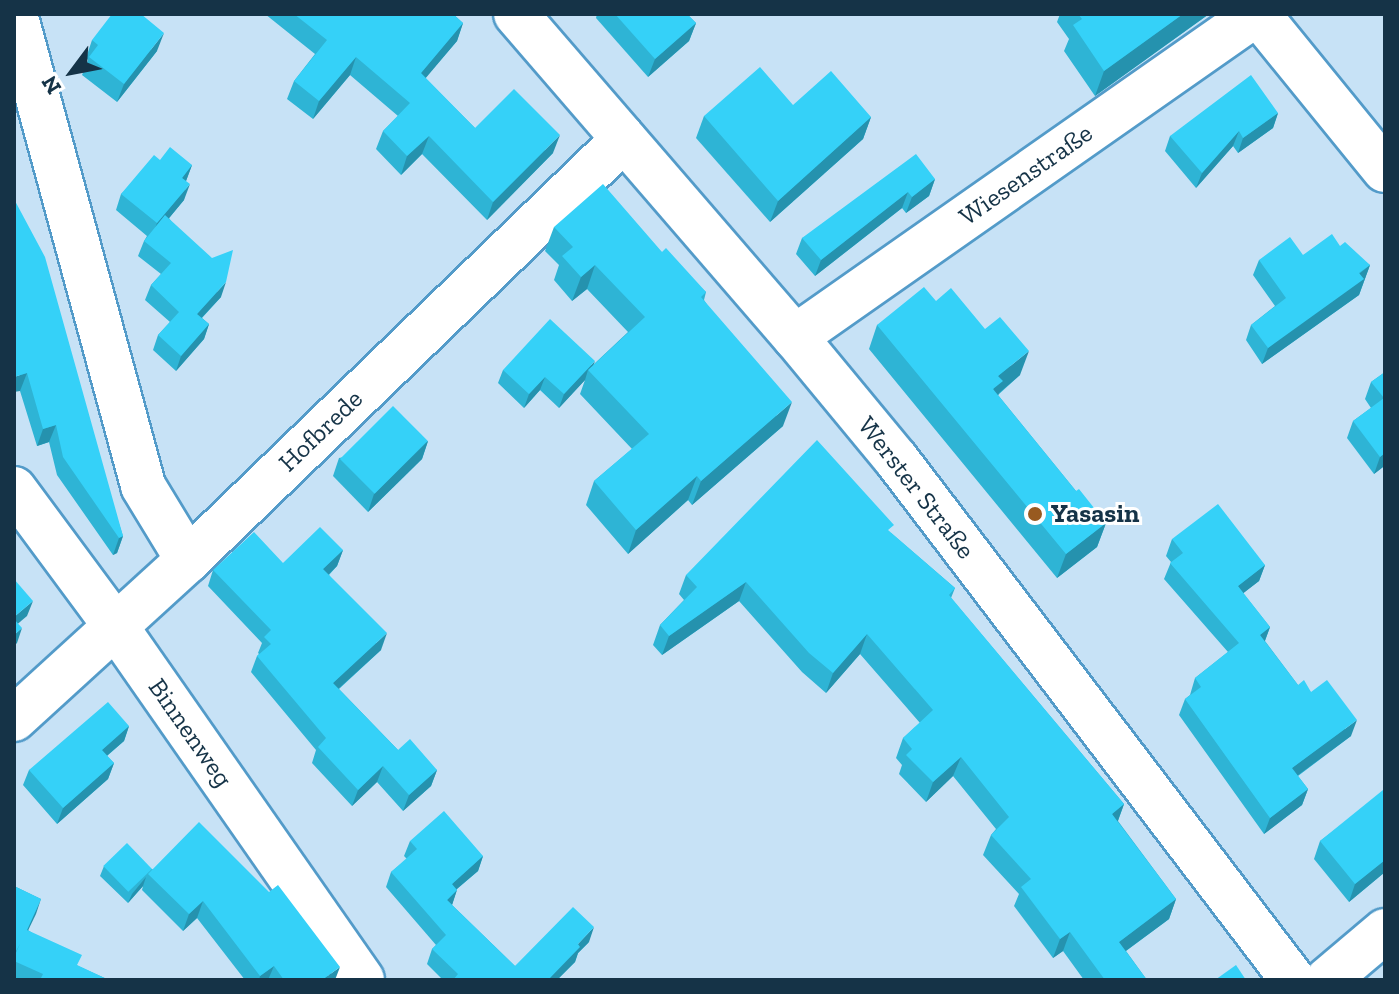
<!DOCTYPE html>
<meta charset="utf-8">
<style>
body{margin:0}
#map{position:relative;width:1399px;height:994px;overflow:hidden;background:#c7e2f6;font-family:"Zilla Slab",serif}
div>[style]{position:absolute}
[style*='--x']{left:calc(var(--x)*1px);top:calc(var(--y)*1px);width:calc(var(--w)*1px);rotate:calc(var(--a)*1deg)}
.roads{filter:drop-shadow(2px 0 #539bc9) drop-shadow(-2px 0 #539bc9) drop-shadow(0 2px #539bc9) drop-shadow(0 -2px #539bc9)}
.minor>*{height:44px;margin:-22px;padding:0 22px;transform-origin:22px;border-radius:22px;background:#fff}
.major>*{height:44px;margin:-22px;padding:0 22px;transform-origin:22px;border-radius:22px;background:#fff}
.wall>*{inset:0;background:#2eb4d5}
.shaded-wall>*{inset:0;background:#2592ae}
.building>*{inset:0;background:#35d1f8;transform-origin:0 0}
.dots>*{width:22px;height:22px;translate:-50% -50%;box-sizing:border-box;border:4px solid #fff;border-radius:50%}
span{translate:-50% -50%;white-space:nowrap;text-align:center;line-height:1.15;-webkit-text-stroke:6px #fff;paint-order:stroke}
.street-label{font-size:26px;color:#153347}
.poi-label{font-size:26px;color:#153347;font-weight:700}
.left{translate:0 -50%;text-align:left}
.frame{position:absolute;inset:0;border:16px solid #153347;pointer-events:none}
.north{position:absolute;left:32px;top:32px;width:80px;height:80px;-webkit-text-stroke:6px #fff;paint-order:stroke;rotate:238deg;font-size:22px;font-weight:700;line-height:32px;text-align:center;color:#153347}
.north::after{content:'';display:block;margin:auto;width:28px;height:36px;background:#153347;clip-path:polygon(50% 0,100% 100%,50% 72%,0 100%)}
</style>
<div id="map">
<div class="roads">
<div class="minor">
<div style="--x:15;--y:14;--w:489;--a:74.8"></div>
<div style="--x:143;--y:486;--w:87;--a:58.7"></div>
<div style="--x:1258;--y:14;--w:201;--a:50.9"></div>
<div style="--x:795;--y:337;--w:563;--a:-35.02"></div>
<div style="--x:14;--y:489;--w:172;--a:53.5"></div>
<div style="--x:116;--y:627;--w:430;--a:55.1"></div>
<div style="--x:14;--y:719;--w:236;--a:-42.4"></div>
<div style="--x:188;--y:560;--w:606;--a:-44"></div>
<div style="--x:1327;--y:980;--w:76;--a:-40.2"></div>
</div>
<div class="major">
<div style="--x:516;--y:14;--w:427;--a:49.2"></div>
<div style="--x:795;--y:337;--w:158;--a:50.4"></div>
<div style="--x:896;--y:459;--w:655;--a:52.69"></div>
</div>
</div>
<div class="wall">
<div style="clip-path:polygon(265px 14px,453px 14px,463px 23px,457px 41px,425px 78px,475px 128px,553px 153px,487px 220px,422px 154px,401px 175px,376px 149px,383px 131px,398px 116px,350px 75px,313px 119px,287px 99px,294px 81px,315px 54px)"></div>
<div style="clip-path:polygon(597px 14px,687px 14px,696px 23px,689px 41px,648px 77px,596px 18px)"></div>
<div style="clip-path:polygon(1060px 14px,1209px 14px,1095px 96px,1064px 51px,1069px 39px,1057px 22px)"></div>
<div style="clip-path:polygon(92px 40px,157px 51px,117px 102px,82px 75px,88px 60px,86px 58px)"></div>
<div style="clip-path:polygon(793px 105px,871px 117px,863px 139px,770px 222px,696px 138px,704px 116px)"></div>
<div style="clip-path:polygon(1278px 113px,1273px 128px,1238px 153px,1233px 146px,1196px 188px,1165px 151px,1170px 136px)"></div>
<div style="clip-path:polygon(160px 160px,192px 165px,186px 181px,184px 200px,169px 218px,221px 297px,202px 318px,209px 324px,204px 339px,176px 371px,153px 350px,158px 335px,170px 322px,145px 300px,151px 285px,161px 274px,138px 256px,144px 241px,147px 236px,116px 210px,121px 194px)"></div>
<div style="clip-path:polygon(935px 179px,929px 196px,906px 213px,902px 208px,815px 276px,796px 254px,802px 238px)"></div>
<div style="clip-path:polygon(14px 199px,123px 536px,117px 553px,113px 555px,57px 475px,49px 442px,37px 446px,20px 391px)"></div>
<div style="clip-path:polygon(554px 227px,662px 252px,706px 292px,704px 300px,783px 426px,692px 505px,688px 500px,628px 554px,586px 505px,594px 481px,632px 449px,580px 394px,585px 380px,559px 408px,540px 390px,524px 408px,498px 383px,503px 370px,593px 365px,628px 332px,587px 289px,572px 301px,554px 280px,559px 265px,545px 251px)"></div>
<div style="clip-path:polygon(1340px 246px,1370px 265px,1359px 295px,1262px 364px,1246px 340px,1251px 325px,1275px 306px,1253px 275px,1259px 260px,1303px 255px)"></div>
<div style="clip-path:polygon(936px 301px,1020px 375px,998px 395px,1076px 491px,1106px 523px,1097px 547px,1057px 578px,869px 349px,877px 325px)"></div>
<div style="clip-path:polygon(1385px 372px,1385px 469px,1383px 467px,1374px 474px,1347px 438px,1353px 421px,1371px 408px,1365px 399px,1371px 382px)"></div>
<div style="clip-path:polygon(428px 441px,422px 459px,368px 512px,333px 476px,339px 458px)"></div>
<div style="clip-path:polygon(891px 533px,955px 588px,951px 598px,1124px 804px,1118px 821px,1176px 899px,1169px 919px,1126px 951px,1147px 980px,1084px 980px,1063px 951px,1053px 958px,1014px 906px,1019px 894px,983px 855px,991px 835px,996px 829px,953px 776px,926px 802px,899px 774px,902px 765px,896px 758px,903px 738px,920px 723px,860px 654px,826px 693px,802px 672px,739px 601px,662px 655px,653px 645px,660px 625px,684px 600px,679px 594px,686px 575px)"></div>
<div style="clip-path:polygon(1172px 539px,1265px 565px,1259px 581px,1243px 593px,1270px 627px,1265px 641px,1298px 685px,1311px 692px,1351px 736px,1298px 776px,1308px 789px,1302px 805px,1264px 834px,1179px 715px,1185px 699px,1190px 695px,1195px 678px,1228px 652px,1164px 579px,1171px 562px,1166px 556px)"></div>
<div style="clip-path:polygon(343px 550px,337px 566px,329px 575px,381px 650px,339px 689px,398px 750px,437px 770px,431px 786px,403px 811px,377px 782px,352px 806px,312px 763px,316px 750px,251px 672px,257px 656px,259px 654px,258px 653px,262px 643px,208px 586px,213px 570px,283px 563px)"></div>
<div style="clip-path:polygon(129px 726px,124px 741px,107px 756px,114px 763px,108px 779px,57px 824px,23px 785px,29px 770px)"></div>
<div style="clip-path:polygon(1385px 792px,1385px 872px,1349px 902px,1314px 859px,1320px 841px)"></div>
<div style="clip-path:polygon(410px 841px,483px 856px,478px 871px,457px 889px,452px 905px,515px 966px,589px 942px,578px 953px,575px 962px,557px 980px,443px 980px,427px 964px,432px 949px,436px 945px,386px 887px,391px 872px,407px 859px,404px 856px)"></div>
<div style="clip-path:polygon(104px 866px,152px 869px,335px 980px,245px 980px,197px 918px,183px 931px,142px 890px,143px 886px,128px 903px,100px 876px)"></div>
<div style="clip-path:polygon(14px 886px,41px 899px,28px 930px,78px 966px,109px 980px,14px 979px)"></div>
</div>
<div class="shaded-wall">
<div style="clip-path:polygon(1183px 14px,1209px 14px,1095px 96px,1104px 71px)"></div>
<div style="clip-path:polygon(463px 23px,457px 41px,414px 92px,421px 73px)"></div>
<div style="clip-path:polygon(696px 23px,689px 41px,648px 77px,655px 59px)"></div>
<div style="clip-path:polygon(164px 33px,157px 51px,117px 102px,124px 84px)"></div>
<div style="clip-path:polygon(356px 57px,350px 75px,313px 119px,319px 101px)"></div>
<div style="clip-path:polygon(1278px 113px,1273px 128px,1238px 153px,1243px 138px)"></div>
<div style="clip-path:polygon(871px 117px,863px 139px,770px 222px,778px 201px)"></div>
<div style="clip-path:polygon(1239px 131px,1233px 146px,1196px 188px,1202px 173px)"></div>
<div style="clip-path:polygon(560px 135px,553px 153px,487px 220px,493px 202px)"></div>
<div style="clip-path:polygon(429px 136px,422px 154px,401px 175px,407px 156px)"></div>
<div style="clip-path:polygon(192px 165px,186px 181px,182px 178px)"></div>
<div style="clip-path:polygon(935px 179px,929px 196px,906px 213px,912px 197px)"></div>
<div style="clip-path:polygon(190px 184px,184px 200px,151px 240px,157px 223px)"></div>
<div style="clip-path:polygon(908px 192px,902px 208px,815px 276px,821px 260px)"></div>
<div style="clip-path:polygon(595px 265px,587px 289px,572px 301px,581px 277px)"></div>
<div style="clip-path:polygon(1370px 265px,1359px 295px,1262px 364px,1268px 348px)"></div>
<div style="clip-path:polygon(226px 282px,221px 297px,192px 328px,197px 314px)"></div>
<div style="clip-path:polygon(209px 324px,204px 339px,176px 371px,181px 356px)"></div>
<div style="clip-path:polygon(1029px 351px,1020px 375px,999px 393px,994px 405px,985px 413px,998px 376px)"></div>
<div style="clip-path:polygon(595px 361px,591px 372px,588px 370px,585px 380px,559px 408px,564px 394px)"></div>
<div style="clip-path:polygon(27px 373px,20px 391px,14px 392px,14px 377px)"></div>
<div style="clip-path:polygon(545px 377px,540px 390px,524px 408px,529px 394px)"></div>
<div style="clip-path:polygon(792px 402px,783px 426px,692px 505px,701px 481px)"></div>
<div style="clip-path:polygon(56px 425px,49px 442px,37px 446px,43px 429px)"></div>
<div style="clip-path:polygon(428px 441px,422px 459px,368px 512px,374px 494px)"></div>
<div style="clip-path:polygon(1385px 453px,1385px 463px,1383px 467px,1374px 474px,1380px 457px)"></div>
<div style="clip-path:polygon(697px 476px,688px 500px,628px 554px,636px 530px)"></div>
<div style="clip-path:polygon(1106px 523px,1097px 547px,1057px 578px,1066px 554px)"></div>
<div style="clip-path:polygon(123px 536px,117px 553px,113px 555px,119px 538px)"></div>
<div style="clip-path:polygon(343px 550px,337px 566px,318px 585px,323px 569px)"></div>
<div style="clip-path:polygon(1265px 565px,1259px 581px,1232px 602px,1238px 586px)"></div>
<div style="clip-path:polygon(746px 582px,739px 601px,662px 655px,669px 636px)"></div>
<div style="clip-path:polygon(33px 601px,27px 616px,14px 627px,14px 617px)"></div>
<div style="clip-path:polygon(1270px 627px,1264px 643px,1260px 635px)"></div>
<div style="clip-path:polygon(22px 628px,17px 643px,14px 646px,14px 635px)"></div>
<div style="clip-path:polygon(387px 633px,381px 650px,327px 699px,333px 683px)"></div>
<div style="clip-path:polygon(867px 634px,860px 654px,826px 693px,833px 673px)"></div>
<div style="clip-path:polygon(1357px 720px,1351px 736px,1286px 784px,1292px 768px)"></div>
<div style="clip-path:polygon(129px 726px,124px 741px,96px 765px,102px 750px)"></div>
<div style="clip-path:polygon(961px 757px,953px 776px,926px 802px,933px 782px)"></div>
<div style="clip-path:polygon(114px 763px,108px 779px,57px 824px,63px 808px)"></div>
<div style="clip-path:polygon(383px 766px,377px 782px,352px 806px,358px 790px)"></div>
<div style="clip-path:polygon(437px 770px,431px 786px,403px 811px,409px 795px)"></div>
<div style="clip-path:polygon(1308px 789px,1302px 805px,1264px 834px,1270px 818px)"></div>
<div style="clip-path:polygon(1124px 804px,1117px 823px,1112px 814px)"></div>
<div style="clip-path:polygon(483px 856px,478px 871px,446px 898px,452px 884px)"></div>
<div style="clip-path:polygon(1385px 860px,1385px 872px,1349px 902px,1355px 884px)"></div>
<div style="clip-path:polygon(146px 877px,143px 886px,128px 903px,132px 894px)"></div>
<div style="clip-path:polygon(457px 890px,452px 905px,447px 900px)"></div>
<div style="clip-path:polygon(41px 899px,36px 914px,21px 945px,27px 930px)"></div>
<div style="clip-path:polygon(1176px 899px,1169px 919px,1112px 961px,1119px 942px)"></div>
<div style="clip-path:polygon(203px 901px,197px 918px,183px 931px,189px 914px)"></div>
<div style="clip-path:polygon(594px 927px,589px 942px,578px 953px,575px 962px,557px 980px,548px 980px,578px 944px)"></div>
<div style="clip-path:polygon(1070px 932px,1063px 951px,1053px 958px,1060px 939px)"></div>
<div style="clip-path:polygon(274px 966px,268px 980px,259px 980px,260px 976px)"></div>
<div style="clip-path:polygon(340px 967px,335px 980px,322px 980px)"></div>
</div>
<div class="building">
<div style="clip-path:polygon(112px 14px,141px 14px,164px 33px,124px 84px,89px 57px,98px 45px,92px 40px)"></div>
<div style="clip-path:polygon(294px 14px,453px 14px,463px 23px,421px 73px,475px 128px,514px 89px,560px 135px,493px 202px,429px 136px,407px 156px,383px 131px,410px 103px,356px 57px,319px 101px,294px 81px,327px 40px)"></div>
<div style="clip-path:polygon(615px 14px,687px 14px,696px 23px,655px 59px)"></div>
<div style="clip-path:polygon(1078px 14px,1183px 14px,1104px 71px,1073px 25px,1082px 19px)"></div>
<div style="clip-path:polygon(760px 67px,793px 105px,831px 71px,871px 117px,778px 201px,704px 116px)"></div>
<div style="clip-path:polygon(1251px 75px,1278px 113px,1243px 138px,1239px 131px,1202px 173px,1170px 136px)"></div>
<div style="clip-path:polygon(170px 147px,192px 165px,182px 178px,190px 184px,157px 223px,121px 194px,154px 155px,160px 160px)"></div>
<div style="clip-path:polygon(916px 154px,935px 179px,912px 197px,908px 192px,821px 260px,802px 238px)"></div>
<div style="clip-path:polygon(603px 184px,662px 252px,666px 248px,706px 292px,701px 297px,792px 402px,701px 481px,697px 476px,636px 530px,594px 481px,649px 434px,588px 370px,645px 317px,595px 265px,581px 277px,562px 256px,573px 247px,554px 227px)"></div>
<div style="clip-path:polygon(14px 199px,45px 257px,123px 536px,119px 538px,63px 457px,56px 425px,43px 429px,27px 373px,14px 377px)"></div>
<div style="clip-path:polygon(165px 215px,212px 258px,233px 250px,226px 282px,197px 314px,209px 324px,181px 356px,158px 335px,179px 312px,151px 285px,171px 263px,144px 241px)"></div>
<div style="clip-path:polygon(1332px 234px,1340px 246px,1345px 242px,1370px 265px,1359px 273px,1364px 279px,1268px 348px,1251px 325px,1286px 298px,1259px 260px,1290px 237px,1303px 255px)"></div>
<div style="clip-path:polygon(924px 287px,936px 301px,951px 288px,985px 329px,1000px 317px,1029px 351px,998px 376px,1003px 381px,993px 389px,1076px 491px,1079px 489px,1106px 523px,1066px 554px,877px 325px)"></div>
<div style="clip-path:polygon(550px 319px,595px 361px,564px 394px,545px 377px,529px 394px,503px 370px)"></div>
<div style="clip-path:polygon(1385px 372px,1385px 453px,1380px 457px,1353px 421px,1384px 398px,1371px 382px)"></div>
<div style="left:393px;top:406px;width:49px;height:75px;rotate:45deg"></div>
<div style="clip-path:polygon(817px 440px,894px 525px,888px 530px,955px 588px,949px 595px,1124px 804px,1112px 814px,1176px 899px,1119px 942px,1147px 980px,1105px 980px,1070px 932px,1060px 939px,1021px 887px,1031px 879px,991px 835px,1009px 817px,961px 757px,933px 782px,906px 755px,912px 749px,903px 738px,933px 710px,867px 634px,833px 673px,809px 653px,746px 582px,669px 636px,660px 625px,697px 587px,686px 575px)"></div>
<div style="clip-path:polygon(1218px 504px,1265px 565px,1238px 586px,1270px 627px,1260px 635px,1298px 685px,1304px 680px,1311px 692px,1327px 680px,1357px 720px,1292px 768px,1308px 789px,1270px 818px,1185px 699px,1201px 687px,1195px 678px,1239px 643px,1170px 563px,1183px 553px,1172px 539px)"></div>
<div style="clip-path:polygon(320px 527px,343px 550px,323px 569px,387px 633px,333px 683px,398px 750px,410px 739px,437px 770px,409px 795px,383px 766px,358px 790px,318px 747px,326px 738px,257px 656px,271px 644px,264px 637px,271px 630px,213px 570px,254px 532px,283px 563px)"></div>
<div style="clip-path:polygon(14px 579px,33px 601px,14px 617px)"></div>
<div style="clip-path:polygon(14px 619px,22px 628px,14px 635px)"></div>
<div style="clip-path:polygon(108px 702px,129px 726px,102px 750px,114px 763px,63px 808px,29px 770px)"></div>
<div style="clip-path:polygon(1383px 790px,1385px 792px,1385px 860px,1355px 884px,1320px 841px)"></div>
<div style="clip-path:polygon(444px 811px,483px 856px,452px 884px,457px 890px,447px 900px,515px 966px,573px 907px,594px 927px,578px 944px,580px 947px,548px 980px,453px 980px,458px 974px,432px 949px,446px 935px,391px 872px,417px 849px,410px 841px)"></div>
<div style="clip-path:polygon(199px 822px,269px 892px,278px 885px,340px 967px,322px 980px,284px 980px,274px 966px,260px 976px,203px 901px,189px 914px,148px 874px)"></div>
<div style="left:127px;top:843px;width:36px;height:33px;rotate:46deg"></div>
<div style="clip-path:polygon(14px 886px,41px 899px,27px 930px,82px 955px,77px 965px,109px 980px,40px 980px,43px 974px,14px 961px,14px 957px,20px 944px,16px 951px,14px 950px)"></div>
<div style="clip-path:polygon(1236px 965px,1246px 980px,1215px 980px)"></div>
</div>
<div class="dots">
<div style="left:1035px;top:514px;background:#985a20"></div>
</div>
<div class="street-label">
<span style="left:1026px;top:175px;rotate:-35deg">Wiesenstraße</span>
<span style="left:321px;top:431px;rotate:-44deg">Hofbrede</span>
<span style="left:916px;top:488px;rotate:52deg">Werster Straße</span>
<span style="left:190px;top:733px;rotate:55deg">Binnenweg</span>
</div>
<div class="poi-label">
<span class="left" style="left:1051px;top:514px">Yasasin</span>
</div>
<div class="frame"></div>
<div class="north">N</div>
</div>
